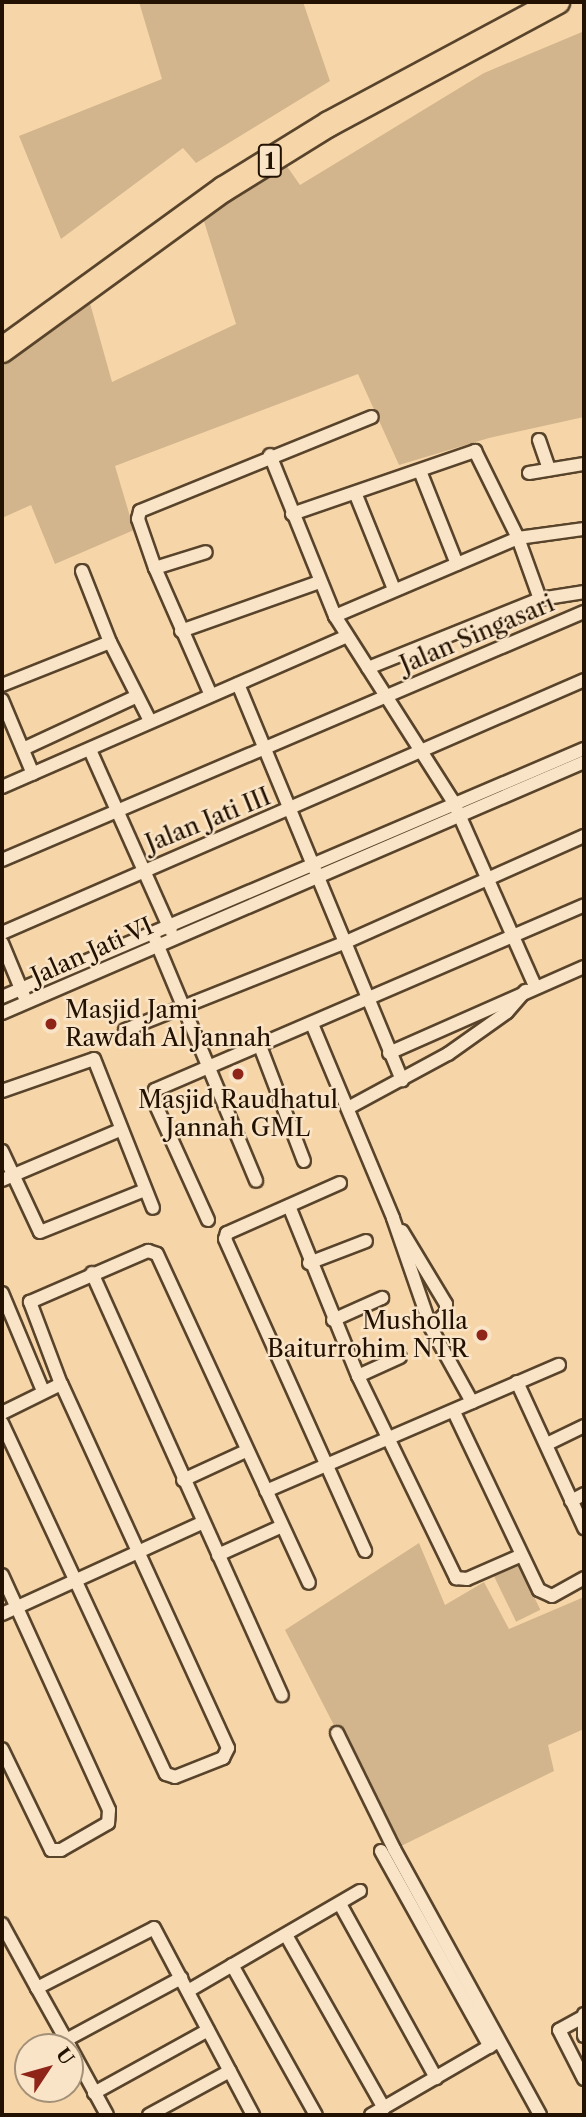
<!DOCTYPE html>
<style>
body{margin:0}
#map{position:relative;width:586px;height:2117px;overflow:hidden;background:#f6d6a9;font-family:"Libre Caslon Text",serif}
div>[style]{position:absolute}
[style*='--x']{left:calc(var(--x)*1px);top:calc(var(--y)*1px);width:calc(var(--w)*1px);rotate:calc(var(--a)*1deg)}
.green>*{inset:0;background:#d2b58c;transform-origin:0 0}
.roads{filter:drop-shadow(2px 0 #58432b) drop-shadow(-2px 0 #58432b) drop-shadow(0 2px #58432b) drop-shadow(0 -2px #58432b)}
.street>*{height:12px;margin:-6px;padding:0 6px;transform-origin:6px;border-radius:6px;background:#f9e4c7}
.highway>*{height:24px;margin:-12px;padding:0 12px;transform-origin:12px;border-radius:12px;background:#f6d6a9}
.dots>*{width:19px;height:19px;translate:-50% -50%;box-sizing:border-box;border:4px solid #f9e4c7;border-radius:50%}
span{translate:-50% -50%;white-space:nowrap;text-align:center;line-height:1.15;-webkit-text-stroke:5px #f9e4c7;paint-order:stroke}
.shield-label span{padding:2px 5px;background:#f9e4c7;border:2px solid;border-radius:5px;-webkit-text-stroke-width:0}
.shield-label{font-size:23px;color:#231201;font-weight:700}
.street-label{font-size:24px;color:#231201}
.poi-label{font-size:24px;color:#231201}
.left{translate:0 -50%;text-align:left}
.right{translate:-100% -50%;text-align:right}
.frame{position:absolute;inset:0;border:4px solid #231201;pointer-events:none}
.north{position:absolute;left:14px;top:2033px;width:70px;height:70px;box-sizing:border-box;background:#f9e4c7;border:2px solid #a39078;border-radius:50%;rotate:54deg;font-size:19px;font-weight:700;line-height:28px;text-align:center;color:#231201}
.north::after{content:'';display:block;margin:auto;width:24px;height:32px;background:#8f2418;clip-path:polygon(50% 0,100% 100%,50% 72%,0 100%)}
</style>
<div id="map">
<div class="green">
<div style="clip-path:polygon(139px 2px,303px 2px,330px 81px,196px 163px,183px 148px,61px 239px,19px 136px,162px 79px)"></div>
<div style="clip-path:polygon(582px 32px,584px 417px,489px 438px,399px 465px,358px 374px,115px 466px,134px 530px,55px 564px,31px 505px,2px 518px,2px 359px,88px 296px,112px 382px,236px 324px,202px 215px,284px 162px,300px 185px,484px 73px)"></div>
<div style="clip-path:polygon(419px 1543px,445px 1605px,484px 1582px,509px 1629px,584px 1597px,584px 1729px,548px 1745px,554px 1771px,397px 1848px,285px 1630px)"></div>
<div style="left:518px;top:1564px;width:51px;height:27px;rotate:64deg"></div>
</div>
<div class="roads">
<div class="street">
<div style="--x:539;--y:440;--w:31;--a:71"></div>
<div style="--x:270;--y:455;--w:174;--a:68"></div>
<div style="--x:335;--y:616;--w:219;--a:57.5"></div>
<div style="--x:453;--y:801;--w:202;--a:66.1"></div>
<div style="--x:420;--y:471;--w:100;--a:68.3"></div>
<div style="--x:529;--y:473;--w:56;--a:-9.3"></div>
<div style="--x:356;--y:495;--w:101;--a:68"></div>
<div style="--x:292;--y:514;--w:194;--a:-19"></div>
<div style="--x:475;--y:451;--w:97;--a:63.7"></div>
<div style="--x:518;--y:538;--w:65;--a:70.2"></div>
<div style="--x:155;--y:568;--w:53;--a:-17.4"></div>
<div style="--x:82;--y:571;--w:76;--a:68.5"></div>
<div style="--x:110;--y:642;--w:89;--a:63.1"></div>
<div style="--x:335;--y:616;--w:199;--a:-23.1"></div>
<div style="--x:518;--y:538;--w:67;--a:-7.8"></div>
<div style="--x:181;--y:631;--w:146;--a:-19.5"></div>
<div style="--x:368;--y:668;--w:185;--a:-21.9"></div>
<div style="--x:540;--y:599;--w:45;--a:-9"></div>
<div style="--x:238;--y:684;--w:429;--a:67.5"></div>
<div style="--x:2;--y:685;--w:116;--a:-21.7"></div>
<div style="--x:210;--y:693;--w:137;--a:-113.7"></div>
<div style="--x:155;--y:568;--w:52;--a:-109.1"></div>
<div style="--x:138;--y:519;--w:8;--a:-76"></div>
<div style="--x:140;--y:511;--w:250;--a:-22.1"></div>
<div style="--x:2;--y:700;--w:80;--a:67.3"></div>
<div style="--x:23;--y:749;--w:123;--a:-24.9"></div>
<div style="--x:90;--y:750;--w:198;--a:65.9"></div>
<div style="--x:2;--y:787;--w:375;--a:-23.6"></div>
<div style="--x:2;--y:860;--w:633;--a:-23.08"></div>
<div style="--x:2;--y:933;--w:635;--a:-23.49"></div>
<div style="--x:155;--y:939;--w:262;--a:67.3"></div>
<div style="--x:2;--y:943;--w:57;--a:67.5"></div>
<div style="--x:2;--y:997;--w:633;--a:-23.08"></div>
<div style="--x:2;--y:1013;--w:634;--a:-23.33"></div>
<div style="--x:312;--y:1024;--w:210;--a:67.3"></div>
<div style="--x:393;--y:1218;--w:116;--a:70.9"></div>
<div style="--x:431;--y:1328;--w:85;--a:61"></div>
<div style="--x:125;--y:1030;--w:238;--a:-21.7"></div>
<div style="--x:346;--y:942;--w:261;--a:-24"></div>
<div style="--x:260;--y:1046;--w:123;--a:69.1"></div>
<div style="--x:389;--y:1053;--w:213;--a:-23.8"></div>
<div style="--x:2;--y:1091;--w:97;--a:-19.2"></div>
<div style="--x:94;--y:1059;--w:160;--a:68.4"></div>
<div style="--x:348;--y:1108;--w:114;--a:-28.4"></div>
<div style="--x:448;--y:1054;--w:72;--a:-35.4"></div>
<div style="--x:507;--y:1012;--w:28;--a:-49"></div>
<div style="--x:2;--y:1151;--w:89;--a:64.9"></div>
<div style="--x:40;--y:1232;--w:113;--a:-21.8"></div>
<div style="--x:2;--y:1180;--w:128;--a:-23"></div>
<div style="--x:340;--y:1183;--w:124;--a:156.1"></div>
<div style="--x:227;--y:1233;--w:6;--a:108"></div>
<div style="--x:225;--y:1239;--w:342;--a:65.8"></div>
<div style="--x:289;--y:1206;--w:183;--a:67.9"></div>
<div style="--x:358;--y:1376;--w:225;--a:64.1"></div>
<div style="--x:456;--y:1578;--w:11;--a:5"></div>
<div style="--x:467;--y:1579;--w:58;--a:-23.5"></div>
<div style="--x:208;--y:1220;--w:128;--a:-114.4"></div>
<div style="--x:155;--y:1103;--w:13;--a:-90"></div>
<div style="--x:155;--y:1090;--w:467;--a:-23.3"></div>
<div style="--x:402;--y:1231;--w:85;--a:58.9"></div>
<div style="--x:446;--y:1304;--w:9;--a:90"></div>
<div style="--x:446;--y:1313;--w:21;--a:135"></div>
<div style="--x:309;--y:1263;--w:61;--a:-21.1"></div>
<div style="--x:92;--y:1273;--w:463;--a:65.8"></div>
<div style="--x:2;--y:1293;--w:106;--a:67.3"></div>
<div style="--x:333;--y:1320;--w:54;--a:-24.2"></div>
<div style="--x:358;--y:1376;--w:46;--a:-24.3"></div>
<div style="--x:517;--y:1382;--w:161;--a:65.3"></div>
<div style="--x:454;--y:1412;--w:197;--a:64.5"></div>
<div style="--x:539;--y:1590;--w:14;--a:25"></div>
<div style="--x:552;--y:1596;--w:37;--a:-29"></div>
<div style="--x:2;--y:1413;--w:66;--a:-26.2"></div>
<div style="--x:2;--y:1423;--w:387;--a:65"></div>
<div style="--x:166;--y:1774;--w:9;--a:18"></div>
<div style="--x:175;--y:1777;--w:52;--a:-21.6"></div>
<div style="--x:223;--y:1758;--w:11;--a:-63"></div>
<div style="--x:228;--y:1748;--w:400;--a:-114.6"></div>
<div style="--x:61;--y:1384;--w:88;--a:-110.7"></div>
<div style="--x:30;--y:1302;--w:129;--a:-23.4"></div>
<div style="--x:148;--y:1251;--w:9;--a:18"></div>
<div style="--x:157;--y:1254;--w:362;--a:65.2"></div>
<div style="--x:547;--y:1444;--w:41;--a:-25.9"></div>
<div style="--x:183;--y:1480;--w:69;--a:-24.7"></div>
<div style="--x:266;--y:1491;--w:319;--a:-23.3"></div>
<div style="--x:571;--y:1501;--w:15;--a:-28"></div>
<div style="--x:218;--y:1555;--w:68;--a:-24.3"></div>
<div style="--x:2;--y:1575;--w:258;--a:65.5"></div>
<div style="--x:109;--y:1810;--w:13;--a:94"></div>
<div style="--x:108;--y:1823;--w:54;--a:150.1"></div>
<div style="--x:61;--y:1850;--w:10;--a:180"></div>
<div style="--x:51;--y:1850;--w:112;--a:-115.9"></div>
<div style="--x:2;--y:1614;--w:220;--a:-24.5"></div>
<div style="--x:337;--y:1733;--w:129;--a:63.8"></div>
<div style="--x:394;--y:1849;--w:303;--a:61.2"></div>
<div style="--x:381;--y:1851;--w:224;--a:60.9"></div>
<div style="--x:340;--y:1904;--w:199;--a:61.1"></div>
<div style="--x:2;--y:1924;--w:73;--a:61.3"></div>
<div style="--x:286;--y:1935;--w:199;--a:60.5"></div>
<div style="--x:232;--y:1965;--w:172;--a:60.8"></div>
<div style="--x:188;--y:1991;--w:199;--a:-30.2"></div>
<div style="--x:584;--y:2014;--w:22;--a:90"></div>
<div style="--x:581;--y:2018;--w:25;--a:151"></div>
<div style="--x:559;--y:2030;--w:55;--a:63"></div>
<div style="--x:66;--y:2040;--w:131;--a:-28.3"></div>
<div style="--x:70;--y:2047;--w:68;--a:-119.2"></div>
<div style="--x:37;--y:1988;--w:131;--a:-27.1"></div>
<div style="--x:154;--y:1928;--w:212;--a:62.1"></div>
<div style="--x:70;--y:2047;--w:77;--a:61.4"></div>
<div style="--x:94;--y:2093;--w:130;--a:-28.9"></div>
<div style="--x:149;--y:2115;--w:92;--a:-28.5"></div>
<div style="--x:371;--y:2115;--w:143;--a:-30.1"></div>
</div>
<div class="highway">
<div style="--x:2;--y:350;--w:274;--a:-36"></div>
<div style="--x:224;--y:189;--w:123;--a:-31.8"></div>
<div style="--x:329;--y:124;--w:259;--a:-28.2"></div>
</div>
</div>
<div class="dots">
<div style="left:51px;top:1024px;background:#8f2418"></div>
<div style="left:238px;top:1074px;background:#8f2418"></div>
<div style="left:482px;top:1335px;background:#8f2418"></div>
</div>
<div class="shield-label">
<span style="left:270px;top:161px">1</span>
</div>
<div class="street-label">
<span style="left:477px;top:634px;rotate:-23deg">Jalan Singasari</span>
<span style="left:208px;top:820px;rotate:-22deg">Jalan Jati III</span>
<span style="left:92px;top:951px;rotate:-24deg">Jalan Jati VI</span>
</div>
<div class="poi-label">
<span class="left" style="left:65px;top:1024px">Masjid Jami<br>Rawdah Al Jannah</span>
<span style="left:238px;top:1114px">Masjid Raudhatul<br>Jannah GML</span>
<span class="right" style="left:468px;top:1335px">Musholla<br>Baiturrohim NTR</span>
</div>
<div class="frame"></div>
<div class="north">U</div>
</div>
